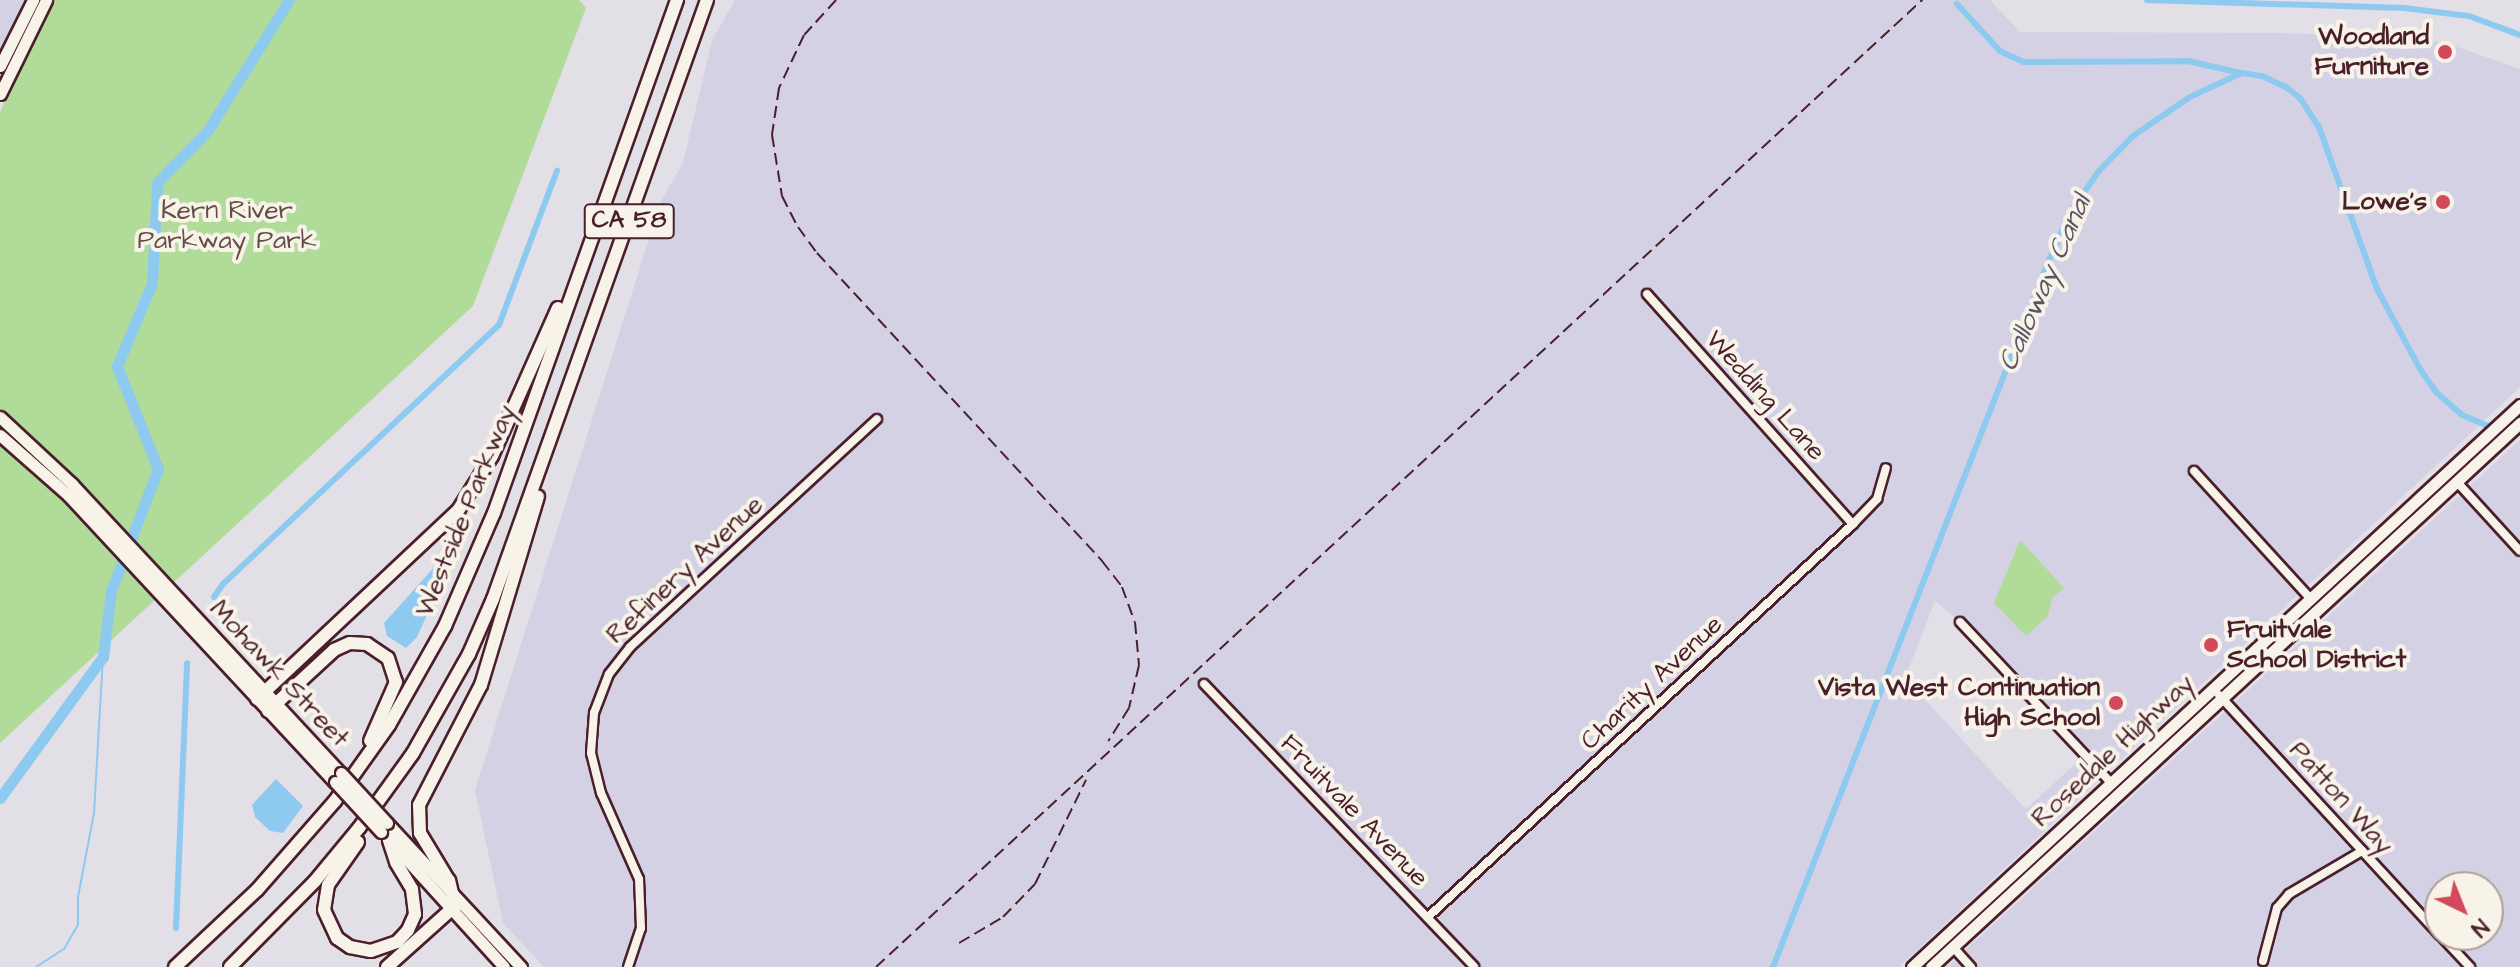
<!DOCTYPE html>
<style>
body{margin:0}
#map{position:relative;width:2520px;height:967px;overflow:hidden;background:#e2dfe6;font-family:"Architects Daughter",sans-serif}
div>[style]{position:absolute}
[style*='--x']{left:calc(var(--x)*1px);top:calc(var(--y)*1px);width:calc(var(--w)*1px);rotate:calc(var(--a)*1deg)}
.built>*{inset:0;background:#d4d1e5}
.green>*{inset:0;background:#b1db99}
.water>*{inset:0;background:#8ecaef}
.stream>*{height:2px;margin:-1px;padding:0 1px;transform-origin:1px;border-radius:1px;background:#8ecaef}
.canal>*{height:6px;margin:-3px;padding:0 3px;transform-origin:3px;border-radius:3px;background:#8ecaef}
.river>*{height:11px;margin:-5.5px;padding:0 5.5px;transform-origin:5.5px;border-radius:5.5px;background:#8ecaef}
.roads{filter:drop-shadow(2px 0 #4a1f2b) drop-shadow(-2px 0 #4a1f2b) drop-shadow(0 2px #4a1f2b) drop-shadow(0 -2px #4a1f2b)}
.minor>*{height:8px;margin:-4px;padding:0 4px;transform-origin:4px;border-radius:4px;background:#f7f3e8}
.major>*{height:11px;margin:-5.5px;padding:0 5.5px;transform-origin:5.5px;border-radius:5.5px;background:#f7f3e8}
.highway>*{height:12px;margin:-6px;padding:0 6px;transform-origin:6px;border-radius:6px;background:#f7f3e8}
.rail>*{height:2px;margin-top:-1px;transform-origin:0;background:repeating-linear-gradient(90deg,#4a1f2b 0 12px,transparent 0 18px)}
.bridges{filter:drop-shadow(2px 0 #4a1f2b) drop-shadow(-2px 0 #4a1f2b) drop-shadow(0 2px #4a1f2b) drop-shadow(0 -2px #4a1f2b)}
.major-bridge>*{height:11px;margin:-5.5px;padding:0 5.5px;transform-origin:5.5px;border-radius:5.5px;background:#f7f3e8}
.dots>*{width:22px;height:22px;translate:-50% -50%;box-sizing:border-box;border:4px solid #f7f3e8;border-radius:50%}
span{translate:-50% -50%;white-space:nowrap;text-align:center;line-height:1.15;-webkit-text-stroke:8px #f7f3e8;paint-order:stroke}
.shield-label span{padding:2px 6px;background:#f7f3e8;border:2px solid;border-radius:6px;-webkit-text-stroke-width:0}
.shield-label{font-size:24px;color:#4a1f2b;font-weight:700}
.poi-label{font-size:26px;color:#4a1f2b;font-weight:700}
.right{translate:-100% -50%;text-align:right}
.left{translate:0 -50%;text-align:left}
.park-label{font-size:26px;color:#644e46}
.street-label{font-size:26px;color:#4a1f2b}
.water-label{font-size:28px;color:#5e5266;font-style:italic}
.north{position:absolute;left:2424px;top:871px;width:80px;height:80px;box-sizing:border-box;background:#f7f3e8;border:2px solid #b29e9c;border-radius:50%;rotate:137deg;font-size:22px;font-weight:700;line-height:32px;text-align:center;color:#4a1f2b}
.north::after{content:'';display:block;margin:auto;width:28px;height:36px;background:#d1495b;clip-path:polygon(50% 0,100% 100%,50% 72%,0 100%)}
</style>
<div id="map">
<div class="built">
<div style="clip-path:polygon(0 0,26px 0,0 53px)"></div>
<div style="clip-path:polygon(evenodd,735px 0,1990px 0,2020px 32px,2287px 33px,2443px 42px,2520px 69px,2520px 387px,1899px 967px,544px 967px,503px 923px,475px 790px,661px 201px,683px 163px,712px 40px,735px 0,1935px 601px,1960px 622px,2086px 754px,2026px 809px,1905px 678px,1935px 601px)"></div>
<div style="clip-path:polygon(evenodd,2520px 440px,2520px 967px,1947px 967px,2520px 440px,2440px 887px,2488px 887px,2488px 935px,2440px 935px,2440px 887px)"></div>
</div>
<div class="green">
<div style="clip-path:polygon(53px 0,579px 0,586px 8px,473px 306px,0 743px,0 112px)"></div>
<div style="clip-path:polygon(2020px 540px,2064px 588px,2052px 598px,2048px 616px,2026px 636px,1994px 603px)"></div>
</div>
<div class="water">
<div style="clip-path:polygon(447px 553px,451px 555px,448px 569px,417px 637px,406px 648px,387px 636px,384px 623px)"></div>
<div style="clip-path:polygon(276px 779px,303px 806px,283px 833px,270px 831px,255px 817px,252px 805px)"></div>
</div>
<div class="stream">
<div style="--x:36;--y:967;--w:33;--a:-33"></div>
<div style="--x:64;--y:949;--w:28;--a:-60"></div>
<div style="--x:78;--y:925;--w:28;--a:-90"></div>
<div style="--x:78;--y:897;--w:86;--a:-79.2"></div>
<div style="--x:94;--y:813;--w:156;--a:-86.7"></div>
</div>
<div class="canal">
<div style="--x:2147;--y:0;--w:257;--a:1.8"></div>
<div style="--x:2404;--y:8;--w:65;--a:7"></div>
<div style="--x:2469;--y:16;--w:54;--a:20.4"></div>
<div style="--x:1957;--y:4;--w:64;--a:47.5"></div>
<div style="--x:2000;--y:51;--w:26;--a:25"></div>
<div style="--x:2024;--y:62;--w:164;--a:-0.3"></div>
<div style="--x:2188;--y:61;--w:54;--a:12.8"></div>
<div style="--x:214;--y:597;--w:16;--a:-55"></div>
<div style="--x:223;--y:584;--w:378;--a:-43.2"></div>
<div style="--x:499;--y:325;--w:165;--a:-69.4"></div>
<div style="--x:176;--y:928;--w:265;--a:-87.6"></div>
<div style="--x:1773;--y:967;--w:754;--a:-68.68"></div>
<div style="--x:2047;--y:265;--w:55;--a:-66.3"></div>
<div style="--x:2069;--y:215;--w:52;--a:-56"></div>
<div style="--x:2098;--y:172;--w:50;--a:-45.8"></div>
<div style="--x:2133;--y:136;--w:69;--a:-34.4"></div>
<div style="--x:2190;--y:97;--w:57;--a:-24.8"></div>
<div style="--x:2242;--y:73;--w:20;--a:9"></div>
<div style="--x:2262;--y:76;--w:26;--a:25"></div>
<div style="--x:2286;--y:87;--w:18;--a:38"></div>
<div style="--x:2300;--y:98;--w:35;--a:57"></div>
<div style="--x:2319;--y:127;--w:172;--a:70.3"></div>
<div style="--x:2377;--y:289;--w:91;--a:61.7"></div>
<div style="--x:2420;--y:369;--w:29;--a:55"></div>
<div style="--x:2437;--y:393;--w:33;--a:41"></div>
<div style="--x:2462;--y:415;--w:25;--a:23"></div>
<div style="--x:2485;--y:425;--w:36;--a:11"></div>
</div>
<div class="river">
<div style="--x:0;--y:798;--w:175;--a:-53.9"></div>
<div style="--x:103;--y:657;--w:66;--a:-83.1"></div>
<div style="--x:111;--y:591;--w:131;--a:-68.9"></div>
<div style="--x:158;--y:469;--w:111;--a:-111.7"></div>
<div style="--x:117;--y:366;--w:90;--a:-67.1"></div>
<div style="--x:152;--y:283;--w:100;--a:-87.1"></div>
<div style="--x:157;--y:183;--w:74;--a:-46.1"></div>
<div style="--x:208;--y:130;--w:153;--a:-58.1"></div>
</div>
<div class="roads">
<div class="minor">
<div style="--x:1647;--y:294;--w:309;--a:48.2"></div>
<div style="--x:2194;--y:471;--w:173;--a:47.6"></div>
<div style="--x:2457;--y:482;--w:93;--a:47.6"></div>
<div style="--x:1960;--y:622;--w:221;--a:46.8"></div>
<div style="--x:1204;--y:684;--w:391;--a:46.3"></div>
<div style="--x:2219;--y:695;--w:326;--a:47.4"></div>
<div style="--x:1428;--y:917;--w:579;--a:-42.76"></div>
<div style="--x:1853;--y:524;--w:35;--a:-46"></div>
<div style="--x:1877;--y:499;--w:32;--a:-74"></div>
<div style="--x:2440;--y:935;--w:44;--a:46.8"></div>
<div style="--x:1953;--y:947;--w:27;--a:48"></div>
<div style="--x:2263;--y:961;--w:55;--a:-75.2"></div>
<div style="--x:2277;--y:908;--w:18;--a:-49"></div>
<div style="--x:2289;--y:894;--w:85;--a:-30.5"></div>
<div style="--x:628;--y:967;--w:41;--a:-71.6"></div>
<div style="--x:641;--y:928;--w:49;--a:-92.3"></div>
<div style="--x:639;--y:879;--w:94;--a:-113.8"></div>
<div style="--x:601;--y:793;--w:41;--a:-104"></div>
<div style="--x:591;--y:753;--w:40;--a:-85.7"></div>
<div style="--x:594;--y:713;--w:42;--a:-69"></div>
<div style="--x:609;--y:674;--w:34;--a:-52"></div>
<div style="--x:630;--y:647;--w:336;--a:-42.7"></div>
</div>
<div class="major">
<div style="--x:0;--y:66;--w:74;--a:-63.4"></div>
<div style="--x:0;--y:94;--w:105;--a:-63.9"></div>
<div style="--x:0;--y:417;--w:98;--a:42.9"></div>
<div style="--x:72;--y:484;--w:395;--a:47.1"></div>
<div style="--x:0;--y:435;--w:91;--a:41.4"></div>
<div style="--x:68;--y:495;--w:392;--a:47.1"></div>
<div style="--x:387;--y:823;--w:197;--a:47.1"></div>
<div style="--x:389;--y:840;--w:171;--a:47.8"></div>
<div style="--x:1912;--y:967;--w:828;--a:-42.75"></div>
<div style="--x:1931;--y:967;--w:802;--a:-42.73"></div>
</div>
<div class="highway">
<div style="--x:257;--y:699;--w:277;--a:-43.2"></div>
<div style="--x:459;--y:509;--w:62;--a:-58.1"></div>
<div style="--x:492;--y:456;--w:162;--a:-66"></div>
<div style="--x:268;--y:711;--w:90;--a:-42.7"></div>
<div style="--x:334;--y:650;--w:17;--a:-24"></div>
<div style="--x:350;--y:643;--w:17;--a:3"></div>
<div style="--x:367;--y:644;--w:25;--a:34"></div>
<div style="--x:388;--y:658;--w:25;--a:72"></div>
<div style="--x:396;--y:682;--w:64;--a:113.8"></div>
<div style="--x:358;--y:842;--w:52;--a:124.9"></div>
<div style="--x:328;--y:885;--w:25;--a:99"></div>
<div style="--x:324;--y:910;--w:31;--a:65"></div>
<div style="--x:337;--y:938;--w:16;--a:35"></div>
<div style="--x:350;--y:947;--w:21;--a:11"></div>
<div style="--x:371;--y:951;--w:28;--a:-19"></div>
<div style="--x:397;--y:942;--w:16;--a:-47"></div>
<div style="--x:408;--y:930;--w:17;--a:-66"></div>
<div style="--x:415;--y:914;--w:25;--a:-97"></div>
<div style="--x:412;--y:889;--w:31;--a:-121"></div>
<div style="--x:396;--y:862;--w:23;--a:-108"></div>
<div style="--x:175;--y:967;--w:112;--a:-43.2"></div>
<div style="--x:257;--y:890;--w:118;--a:-48.8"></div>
<div style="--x:335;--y:801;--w:93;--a:-54.6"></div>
<div style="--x:389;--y:725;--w:114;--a:-60.5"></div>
<div style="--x:445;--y:626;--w:123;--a:-66.6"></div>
<div style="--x:494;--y:513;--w:545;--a:-70.37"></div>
<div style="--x:230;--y:967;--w:121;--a:-45.3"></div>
<div style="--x:315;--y:881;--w:69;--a:-50.3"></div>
<div style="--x:359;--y:828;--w:92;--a:-54.2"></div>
<div style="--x:413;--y:753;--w:114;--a:-60.5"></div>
<div style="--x:469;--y:654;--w:60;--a:-66.4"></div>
<div style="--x:493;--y:599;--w:636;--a:-70.34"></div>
<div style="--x:387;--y:967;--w:91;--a:-41.9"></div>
<div style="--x:455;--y:906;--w:26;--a:-103"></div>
<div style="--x:449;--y:881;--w:56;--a:-121.1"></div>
<div style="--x:420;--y:833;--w:28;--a:-92"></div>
<div style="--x:419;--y:805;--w:135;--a:-62.7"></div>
<div style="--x:481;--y:685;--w:197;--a:-73.2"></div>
</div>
</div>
<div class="rail">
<div style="--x:836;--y:0;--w:47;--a:132.4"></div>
<div style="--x:804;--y:35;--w:59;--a:115.3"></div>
<div style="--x:779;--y:88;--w:48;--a:98.5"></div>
<div style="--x:772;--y:135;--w:62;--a:80.7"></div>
<div style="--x:782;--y:196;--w:35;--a:63"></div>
<div style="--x:798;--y:227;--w:32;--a:54"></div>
<div style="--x:817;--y:253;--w:420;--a:47.2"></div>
<div style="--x:1102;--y:561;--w:33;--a:52"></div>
<div style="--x:1122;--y:587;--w:37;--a:70"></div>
<div style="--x:1135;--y:622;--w:43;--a:84.7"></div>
<div style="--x:1139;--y:665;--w:44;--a:103.1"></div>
<div style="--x:1129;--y:708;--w:39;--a:122"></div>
<div style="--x:959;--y:943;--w:51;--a:-30.6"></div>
<div style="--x:1003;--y:917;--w:46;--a:-45.9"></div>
<div style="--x:1035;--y:884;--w:116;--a:-63.9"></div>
<div style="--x:876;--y:967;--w:1425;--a:-42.75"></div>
</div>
<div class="bridges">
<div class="major-bridge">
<div style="--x:341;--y:773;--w:68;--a:47.4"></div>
<div style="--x:335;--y:782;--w:68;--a:47.4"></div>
</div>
</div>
<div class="dots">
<div style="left:2445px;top:52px;background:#d1495b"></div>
<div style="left:2443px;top:202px;background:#d1495b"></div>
<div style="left:2211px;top:645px;background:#d1495b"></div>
<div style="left:2116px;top:703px;background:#d1495b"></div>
</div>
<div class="shield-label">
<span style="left:629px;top:221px">CA 58</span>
</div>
<div class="poi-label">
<span class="right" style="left:2429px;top:52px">Woodland<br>Furniture</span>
<span class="right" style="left:2427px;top:202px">Lowe's</span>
<span class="left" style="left:2227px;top:645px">Fruitvale<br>School District</span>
<span class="right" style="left:2100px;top:703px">Vista West Continuation<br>High School</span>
</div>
<div class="park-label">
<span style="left:227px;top:226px">Kern River<br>Parkway Park</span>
</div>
<div class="street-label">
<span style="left:1765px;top:396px;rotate:48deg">Wedding Lane</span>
<span style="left:466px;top:511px;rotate:-68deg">Westside Parkway</span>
<span style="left:685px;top:570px;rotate:-43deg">Refinery Avenue</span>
<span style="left:279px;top:674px;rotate:47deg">Mohawk Street</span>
<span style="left:1652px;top:683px;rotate:-43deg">Charity Avenue</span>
<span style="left:2113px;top:751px;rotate:-43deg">Rosedale Highway</span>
<span style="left:2341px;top:798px;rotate:48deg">Patton Way</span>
<span style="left:1354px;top:811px;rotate:46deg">Fruitvale Avenue</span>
</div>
<div class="water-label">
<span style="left:2045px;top:283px;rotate:-66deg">Calloway Canal</span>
</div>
<div class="north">N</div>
</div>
